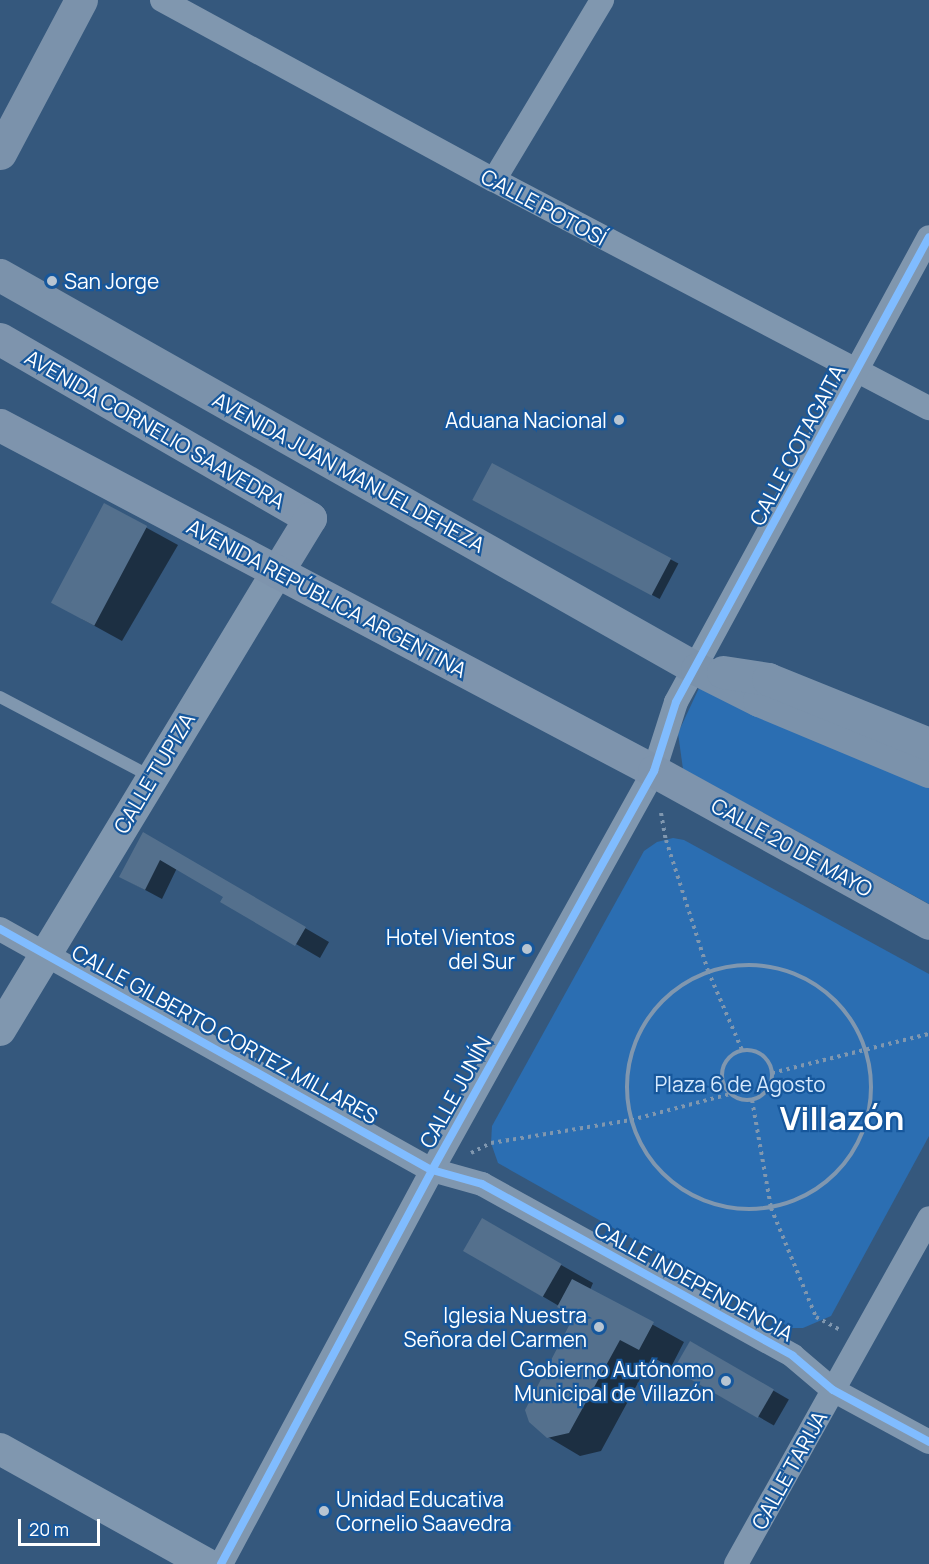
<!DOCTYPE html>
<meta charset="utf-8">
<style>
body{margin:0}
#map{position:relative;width:929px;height:1564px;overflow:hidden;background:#35587d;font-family:Manrope,sans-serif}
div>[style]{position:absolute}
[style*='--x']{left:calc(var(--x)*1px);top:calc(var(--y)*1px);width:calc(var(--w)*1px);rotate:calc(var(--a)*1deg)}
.green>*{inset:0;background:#2b6eb2}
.shadow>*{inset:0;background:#0007;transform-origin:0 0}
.building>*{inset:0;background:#54708d;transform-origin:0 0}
.path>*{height:4px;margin-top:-2px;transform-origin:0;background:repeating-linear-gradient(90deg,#8097af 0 3px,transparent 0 7.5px)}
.path>.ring{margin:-2px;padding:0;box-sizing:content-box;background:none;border:4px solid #8097af;border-radius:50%}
.service>*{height:12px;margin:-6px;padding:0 6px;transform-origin:6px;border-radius:6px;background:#8097af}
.minor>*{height:24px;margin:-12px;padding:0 12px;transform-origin:12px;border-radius:12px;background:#8097af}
.tertiary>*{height:32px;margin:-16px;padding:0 16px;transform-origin:16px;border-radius:16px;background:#8097af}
.secondary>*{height:33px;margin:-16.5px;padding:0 16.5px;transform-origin:16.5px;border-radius:16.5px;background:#7b92ab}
.trunk>*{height:33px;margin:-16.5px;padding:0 16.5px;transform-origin:16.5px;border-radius:16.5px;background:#7e94ad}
.cycleway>*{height:8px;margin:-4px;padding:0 4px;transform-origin:4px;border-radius:4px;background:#80bcff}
.dots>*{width:16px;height:16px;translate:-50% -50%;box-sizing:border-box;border:3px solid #16579c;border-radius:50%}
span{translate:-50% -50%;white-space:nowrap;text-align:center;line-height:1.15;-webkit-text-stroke:4.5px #16579c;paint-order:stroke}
.street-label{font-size:21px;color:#fff}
.poi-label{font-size:21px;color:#fff}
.left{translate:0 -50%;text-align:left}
.right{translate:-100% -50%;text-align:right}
.park-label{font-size:21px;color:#d5e9fd}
.town-label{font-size:33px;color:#fff;font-weight:700}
.scale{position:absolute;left:18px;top:1519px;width:82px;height:27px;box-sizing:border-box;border:3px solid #fff;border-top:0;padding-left:8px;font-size:18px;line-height:21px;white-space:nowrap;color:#fff;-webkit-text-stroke:4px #16579c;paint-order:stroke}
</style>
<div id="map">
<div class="green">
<div style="clip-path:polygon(699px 688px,929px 787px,929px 904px,683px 769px,678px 733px)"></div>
<div style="clip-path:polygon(673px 838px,684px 840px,929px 974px,929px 1136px,831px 1316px,803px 1328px,791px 1328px,498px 1163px,491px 1143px,492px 1126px,644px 851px,657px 842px)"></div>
</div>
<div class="shadow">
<div style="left:493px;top:465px;width:210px;height:40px;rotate:28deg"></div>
<div style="clip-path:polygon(105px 505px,178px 545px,122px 641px,82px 619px)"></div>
<div style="clip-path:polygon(144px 834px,329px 942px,320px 958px,222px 901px,225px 896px,177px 868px,162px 899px,121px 877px)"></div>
<div style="clip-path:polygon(483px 1221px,593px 1283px,590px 1290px,684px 1342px,671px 1367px,652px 1357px,601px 1451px,580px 1456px,548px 1437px,576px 1316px,498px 1270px)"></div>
<div style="left:691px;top:1343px;width:113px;height:30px;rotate:30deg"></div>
</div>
<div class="building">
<div style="left:492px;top:463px;width:203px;height:42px;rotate:28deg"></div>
<div style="left:104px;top:503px;width:49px;height:113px;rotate:28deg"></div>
<div style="clip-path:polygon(143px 832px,306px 927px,295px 946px,220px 902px,223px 897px,160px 860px,145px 890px,119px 877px)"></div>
<div style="left:482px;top:1218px;width:92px;height:38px;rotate:30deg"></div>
<div style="clip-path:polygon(572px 1279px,654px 1322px,639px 1350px,620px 1340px,569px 1433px,547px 1438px,529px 1422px,525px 1410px,574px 1316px,557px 1307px)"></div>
<div style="left:690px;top:1341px;width:97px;height:33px;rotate:30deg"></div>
</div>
<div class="path">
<div style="--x:661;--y:813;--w:27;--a:80"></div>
<div style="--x:666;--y:840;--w:138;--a:72.2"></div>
<div style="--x:708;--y:971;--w:86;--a:66.7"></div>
<div class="ring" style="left:627px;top:965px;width:240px;height:240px"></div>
<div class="ring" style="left:722px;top:1050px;width:46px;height:46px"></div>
<div style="--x:772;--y:1073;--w:162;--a:-14"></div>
<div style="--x:752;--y:1100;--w:110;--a:80"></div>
<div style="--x:771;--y:1208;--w:118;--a:67.6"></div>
<div style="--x:816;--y:1317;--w:26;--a:28"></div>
<div style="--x:471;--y:1153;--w:22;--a:-27"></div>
<div style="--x:491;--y:1143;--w:142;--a:-9.3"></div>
<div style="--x:631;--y:1120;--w:102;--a:-14.7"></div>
</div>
<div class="service">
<div style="--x:0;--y:697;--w:172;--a:27.8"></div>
</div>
<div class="minor">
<div style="--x:162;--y:0;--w:378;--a:28.5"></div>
<div style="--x:494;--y:180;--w:491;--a:27.7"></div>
<div style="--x:494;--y:180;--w:210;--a:-59"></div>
<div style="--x:0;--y:929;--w:495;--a:29.2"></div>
<div style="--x:432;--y:1170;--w:52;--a:15.6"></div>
<div style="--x:482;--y:1184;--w:355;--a:28.9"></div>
<div style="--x:793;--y:1356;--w:52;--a:40.4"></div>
<div style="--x:833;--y:1390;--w:109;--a:28.4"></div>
<div style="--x:221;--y:1564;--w:447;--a:-61.8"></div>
<div style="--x:432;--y:1170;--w:457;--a:-60.9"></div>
<div style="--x:654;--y:771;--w:72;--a:-72.3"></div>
<div style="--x:676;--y:702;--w:529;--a:-61.45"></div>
<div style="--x:736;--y:1564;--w:396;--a:-60.8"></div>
</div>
<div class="tertiary">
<div style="--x:0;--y:1030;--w:535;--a:-58.83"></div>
<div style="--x:0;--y:1449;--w:237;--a:29.1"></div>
</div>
<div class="secondary">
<div style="--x:0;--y:153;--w:173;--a:-62.1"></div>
<div style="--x:0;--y:275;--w:801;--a:29.48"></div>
<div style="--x:697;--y:669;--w:69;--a:26.6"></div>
<div style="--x:759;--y:700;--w:184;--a:22.7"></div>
<div style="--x:723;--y:672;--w:46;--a:8.8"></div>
<div style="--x:768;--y:679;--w:174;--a:22"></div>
</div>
<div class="trunk">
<div style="--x:0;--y:339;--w:358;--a:30"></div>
<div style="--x:310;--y:518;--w:63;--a:121.4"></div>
<div style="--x:0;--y:425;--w:740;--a:27.88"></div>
<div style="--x:654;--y:771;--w:314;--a:28.9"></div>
</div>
<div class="cycleway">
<div style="--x:0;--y:929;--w:495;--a:29.2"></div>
<div style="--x:432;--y:1170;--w:52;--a:15.6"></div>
<div style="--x:482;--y:1184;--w:355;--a:28.9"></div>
<div style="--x:793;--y:1356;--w:52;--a:40.4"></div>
<div style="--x:833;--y:1390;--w:109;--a:28.4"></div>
<div style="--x:221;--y:1564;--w:447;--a:-61.8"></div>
<div style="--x:432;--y:1170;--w:457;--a:-60.9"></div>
<div style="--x:654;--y:771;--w:72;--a:-72.3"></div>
<div style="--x:676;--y:702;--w:529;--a:-61.45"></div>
</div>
<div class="dots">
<div style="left:52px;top:281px;background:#b8c5d2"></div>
<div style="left:619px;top:420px;background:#b8c5d2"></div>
<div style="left:527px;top:949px;background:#b8c5d2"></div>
<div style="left:599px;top:1327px;background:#b8c5d2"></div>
<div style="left:726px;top:1381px;background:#b8c5d2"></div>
<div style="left:324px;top:1511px;background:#b8c5d2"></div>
</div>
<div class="street-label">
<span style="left:544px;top:207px;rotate:28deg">CALLE POTOSÍ</span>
<span style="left:155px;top:429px;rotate:30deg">AVENIDA CORNELIO SAAVEDRA</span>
<span style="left:797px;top:445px;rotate:-62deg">CALLE COTAGAITA</span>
<span style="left:349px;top:472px;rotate:29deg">AVENIDA JUAN MANUEL DEHEZA</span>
<span style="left:327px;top:598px;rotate:28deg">AVENIDA REPÚBLICA ARGENTINA</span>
<span style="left:154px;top:773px;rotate:-59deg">CALLE TUPIZA</span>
<span style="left:792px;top:847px;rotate:29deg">CALLE 20 DE MAYO</span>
<span style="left:225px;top:1034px;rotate:29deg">CALLE GILBERTO CORTEZ MILLARES</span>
<span style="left:455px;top:1092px;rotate:-61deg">CALLE JUNÍN</span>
<span style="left:694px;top:1281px;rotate:29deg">CALLE INDEPENDENCIA</span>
<span style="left:789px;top:1470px;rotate:-61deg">CALLE TARIJA</span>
</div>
<div class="poi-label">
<span class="left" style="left:64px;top:281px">San Jorge</span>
<span class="right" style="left:607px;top:420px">Aduana Nacional</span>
<span class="right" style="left:515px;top:949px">Hotel Vientos<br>del Sur</span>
<span class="right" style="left:587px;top:1327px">Iglesia Nuestra<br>Señora del Carmen</span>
<span class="right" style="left:714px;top:1381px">Gobierno Autónomo<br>Municipal de Villazón</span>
<span class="left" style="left:336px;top:1511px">Unidad Educativa<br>Cornelio Saavedra</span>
</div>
<div class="park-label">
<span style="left:740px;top:1084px">Plaza 6 de Agosto</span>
</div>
<div class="town-label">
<span style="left:842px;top:1118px">Villazón</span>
</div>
<div class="scale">20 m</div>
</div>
